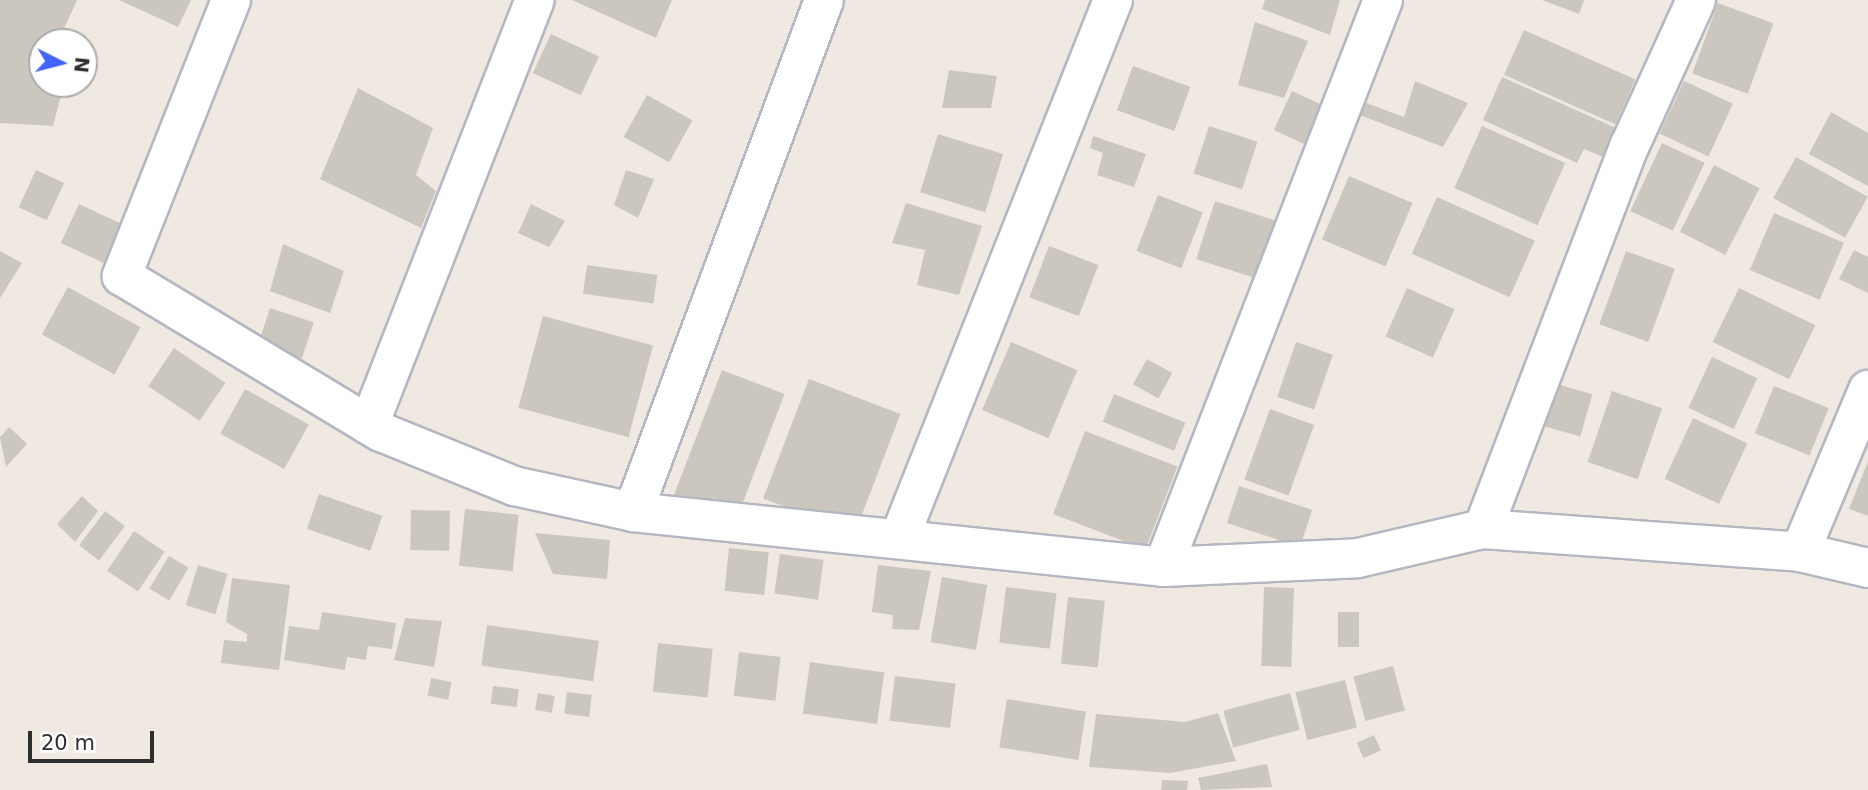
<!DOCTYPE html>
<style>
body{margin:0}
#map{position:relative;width:1868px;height:790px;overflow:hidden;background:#efe9e1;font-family:"DejaVu Sans",sans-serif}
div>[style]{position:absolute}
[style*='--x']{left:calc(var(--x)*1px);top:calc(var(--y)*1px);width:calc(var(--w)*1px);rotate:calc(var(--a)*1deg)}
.building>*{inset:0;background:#cbc7bf;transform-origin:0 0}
.roads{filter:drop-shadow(2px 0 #b4b7c1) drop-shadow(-2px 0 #b4b7c1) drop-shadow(0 2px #b4b7c1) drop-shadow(0 -2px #b4b7c1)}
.minor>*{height:38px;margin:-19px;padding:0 19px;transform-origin:19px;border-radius:19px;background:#fff}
span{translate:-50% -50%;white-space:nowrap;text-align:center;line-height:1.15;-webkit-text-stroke:6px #fff;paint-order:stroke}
.north{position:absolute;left:28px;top:28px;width:70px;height:70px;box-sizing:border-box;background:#fff;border:2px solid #ababab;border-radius:50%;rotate:96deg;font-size:19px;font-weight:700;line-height:28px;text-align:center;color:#2e2e2e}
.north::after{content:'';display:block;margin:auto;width:24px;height:32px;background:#4264fb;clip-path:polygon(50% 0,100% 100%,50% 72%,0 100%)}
.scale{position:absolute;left:28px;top:731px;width:126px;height:32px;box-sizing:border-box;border:4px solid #2e2e2e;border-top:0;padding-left:9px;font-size:21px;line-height:24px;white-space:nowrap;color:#2e2e2e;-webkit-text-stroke:5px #fff;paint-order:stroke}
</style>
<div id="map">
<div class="building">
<div style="clip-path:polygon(0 0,77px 0,58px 42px,42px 42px,42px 84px,64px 84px,53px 126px,0 123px)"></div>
<div style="clip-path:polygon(119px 0,191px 0,178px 27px)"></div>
<div style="clip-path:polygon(572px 0,672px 0,656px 38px)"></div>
<div style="clip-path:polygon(1265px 0,1340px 0,1330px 35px,1262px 9px)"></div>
<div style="clip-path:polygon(1542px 0,1584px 0,1579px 14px)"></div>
<div style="left:1718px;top:3px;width:59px;height:75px;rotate:20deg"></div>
<div style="clip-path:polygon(1255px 22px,1308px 41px,1284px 98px,1238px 85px)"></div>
<div style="left:1524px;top:30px;width:122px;height:49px;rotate:24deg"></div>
<div style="left:551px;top:34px;width:53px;height:43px;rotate:25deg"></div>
<div style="left:1133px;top:66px;width:61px;height:47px;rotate:20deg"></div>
<div style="clip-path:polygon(949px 70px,997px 76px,991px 108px,942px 108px)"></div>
<div style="clip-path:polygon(1502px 77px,1616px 128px,1603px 157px,1584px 149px,1577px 163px,1483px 120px)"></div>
<div style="clip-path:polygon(1415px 81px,1468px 103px,1443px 147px,1357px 114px,1361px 101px,1404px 117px)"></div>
<div style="left:1684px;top:81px;width:54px;height:58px;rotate:25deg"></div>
<div style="clip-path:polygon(358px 88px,433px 128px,416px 175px,436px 191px,421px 228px,320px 179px)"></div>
<div style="left:1292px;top:91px;width:38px;height:43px;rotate:25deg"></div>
<div style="left:647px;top:95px;width:52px;height:48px;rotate:29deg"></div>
<div style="clip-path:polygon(1831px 112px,1868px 133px,1868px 186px,1809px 154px)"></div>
<div style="left:1209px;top:126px;width:51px;height:50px;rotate:18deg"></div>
<div style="left:1482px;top:126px;width:91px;height:68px;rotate:24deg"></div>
<div style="left:938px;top:134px;width:68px;height:61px;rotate:17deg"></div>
<div style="clip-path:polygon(1093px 136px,1146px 154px,1134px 187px,1097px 175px,1103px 153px,1090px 148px)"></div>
<div style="left:1662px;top:143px;width:47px;height:75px;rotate:25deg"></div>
<div style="left:1796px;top:157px;width:82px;height:47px;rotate:29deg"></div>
<div style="left:1714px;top:165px;width:51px;height:75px;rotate:27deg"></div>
<div style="left:36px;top:170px;width:31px;height:41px;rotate:25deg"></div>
<div style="clip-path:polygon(626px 170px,654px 179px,638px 218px,614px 205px)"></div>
<div style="left:1349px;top:176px;width:69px;height:69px;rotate:23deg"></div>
<div style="left:1158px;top:195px;width:48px;height:60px;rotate:21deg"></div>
<div style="left:1437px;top:197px;width:107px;height:62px;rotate:24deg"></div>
<div style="left:1215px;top:201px;width:64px;height:61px;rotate:18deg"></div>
<div style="clip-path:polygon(906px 203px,982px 226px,959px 295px,917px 285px,925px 250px,892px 243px)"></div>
<div style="left:79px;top:204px;width:52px;height:43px;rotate:25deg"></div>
<div style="clip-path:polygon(531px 204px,565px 221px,549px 247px,518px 233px)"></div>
<div style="left:1774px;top:213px;width:76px;height:62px;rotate:23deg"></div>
<div style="clip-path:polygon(283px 244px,344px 271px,330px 313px,270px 291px)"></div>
<div style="left:1049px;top:246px;width:53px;height:55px;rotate:21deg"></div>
<div style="clip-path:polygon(1854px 250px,1868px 257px,1868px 293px,1839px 279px)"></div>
<div style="clip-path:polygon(0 251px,22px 263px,0 298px)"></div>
<div style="left:1626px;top:251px;width:52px;height:78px;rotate:20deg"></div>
<div style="left:587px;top:265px;width:71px;height:29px;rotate:8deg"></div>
<div style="left:68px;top:287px;width:83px;height:54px;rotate:29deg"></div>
<div style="left:1407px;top:288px;width:52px;height:53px;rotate:24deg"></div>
<div style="left:1739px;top:288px;width:85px;height:60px;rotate:26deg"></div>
<div style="left:270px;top:308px;width:46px;height:38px;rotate:18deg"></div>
<div style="left:543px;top:316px;width:114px;height:95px;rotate:15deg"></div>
<div style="left:1011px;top:342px;width:72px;height:74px;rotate:23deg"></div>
<div style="left:1296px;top:342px;width:39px;height:58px;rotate:19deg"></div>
<div style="left:174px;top:348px;width:62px;height:46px;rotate:34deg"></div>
<div style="left:1712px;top:357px;width:50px;height:56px;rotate:25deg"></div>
<div style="left:1147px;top:359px;width:29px;height:29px;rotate:29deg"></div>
<div style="left:722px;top:370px;width:67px;height:134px;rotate:21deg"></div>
<div style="left:809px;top:379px;width:98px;height:128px;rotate:21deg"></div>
<div style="left:1553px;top:383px;width:41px;height:44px;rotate:16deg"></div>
<div style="left:1774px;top:386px;width:59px;height:51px;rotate:22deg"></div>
<div style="left:245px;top:389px;width:73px;height:51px;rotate:29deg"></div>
<div style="left:1612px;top:391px;width:53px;height:75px;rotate:19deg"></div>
<div style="left:1114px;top:394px;width:77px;height:30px;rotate:22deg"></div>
<div style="left:1270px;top:409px;width:47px;height:75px;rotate:20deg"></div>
<div style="left:1693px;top:418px;width:60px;height:67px;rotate:25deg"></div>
<div style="clip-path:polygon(9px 427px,27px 444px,6px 467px,0 437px)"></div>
<div style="left:1085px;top:431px;width:99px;height:89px;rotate:21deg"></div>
<div style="clip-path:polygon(1868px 461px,1868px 516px,1849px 509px)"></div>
<div style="left:1239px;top:486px;width:77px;height:39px;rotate:18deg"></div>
<div style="left:319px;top:494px;width:67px;height:37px;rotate:19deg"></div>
<div style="clip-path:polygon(82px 496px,98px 511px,75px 542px,57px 524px)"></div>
<div style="left:465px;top:509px;width:54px;height:57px;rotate:6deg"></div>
<div style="left:411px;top:510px;width:39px;height:40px;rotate:1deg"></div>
<div style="left:105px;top:511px;width:25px;height:43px;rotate:37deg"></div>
<div style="left:134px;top:531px;width:37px;height:48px;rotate:34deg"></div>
<div style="clip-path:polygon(535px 533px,610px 540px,607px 579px,553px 574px)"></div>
<div style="left:729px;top:548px;width:40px;height:43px;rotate:6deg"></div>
<div style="left:780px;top:554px;width:44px;height:40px;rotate:8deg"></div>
<div style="left:169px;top:556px;width:23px;height:38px;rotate:31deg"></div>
<div style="left:198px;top:565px;width:31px;height:42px;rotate:17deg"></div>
<div style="clip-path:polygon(878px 565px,931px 571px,919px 630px,892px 629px,893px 615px,872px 612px)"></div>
<div style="left:942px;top:577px;width:46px;height:66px;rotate:10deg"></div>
<div style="clip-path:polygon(232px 578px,290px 585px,279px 670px,221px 663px,224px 640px,247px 642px,247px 634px,226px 622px)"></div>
<div style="left:1006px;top:587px;width:51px;height:56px;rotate:7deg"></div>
<div style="left:1264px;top:587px;width:30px;height:79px;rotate:2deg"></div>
<div style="left:1068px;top:597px;width:37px;height:67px;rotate:6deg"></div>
<div style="clip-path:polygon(322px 612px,396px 623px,392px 649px,368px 646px,366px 660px,347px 657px,345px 670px,284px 660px,289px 626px,319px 630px)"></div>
<div style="left:1338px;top:612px;width:21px;height:35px"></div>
<div style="clip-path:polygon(405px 618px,442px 621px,434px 667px,394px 660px)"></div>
<div style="left:487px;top:625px;width:113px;height:41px;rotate:8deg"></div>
<div style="left:658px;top:643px;width:55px;height:49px;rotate:6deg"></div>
<div style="left:739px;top:652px;width:42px;height:44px;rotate:7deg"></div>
<div style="left:810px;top:662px;width:75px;height:52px;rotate:8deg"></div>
<div style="left:1393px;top:666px;width:46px;height:41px;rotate:75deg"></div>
<div style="left:895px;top:676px;width:61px;height:45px;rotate:7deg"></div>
<div style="left:431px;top:678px;width:21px;height:18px;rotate:11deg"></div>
<div style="left:1345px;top:680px;width:49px;height:51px;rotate:76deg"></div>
<div style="left:493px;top:686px;width:26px;height:18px;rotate:7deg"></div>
<div style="left:567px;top:692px;width:25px;height:22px;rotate:7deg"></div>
<div style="left:538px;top:693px;width:17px;height:17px;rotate:10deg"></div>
<div style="left:1290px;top:693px;width:38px;height:69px;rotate:75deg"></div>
<div style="left:1007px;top:699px;width:80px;height:49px;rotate:9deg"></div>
<div style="clip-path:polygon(1218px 713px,1236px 761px,1170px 773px,1089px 767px,1096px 714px,1185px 722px)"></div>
<div style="left:1374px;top:735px;width:17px;height:19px;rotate:66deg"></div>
<div style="clip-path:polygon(1267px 764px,1272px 787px,1201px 790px,1198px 778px)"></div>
<div style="clip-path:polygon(1162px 780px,1188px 781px,1187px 790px,1161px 790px)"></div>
</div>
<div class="roads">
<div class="minor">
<div style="--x:231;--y:0;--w:297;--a:111.6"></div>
<div style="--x:122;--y:276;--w:302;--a:31.1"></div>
<div style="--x:381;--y:432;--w:144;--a:22.1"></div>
<div style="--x:514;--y:486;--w:122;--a:12.3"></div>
<div style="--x:633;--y:512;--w:533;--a:5.92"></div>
<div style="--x:1163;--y:567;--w:195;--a:-2.6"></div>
<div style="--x:1358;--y:558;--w:128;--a:-13.1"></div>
<div style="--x:1483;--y:529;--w:318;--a:4.1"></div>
<div style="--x:1800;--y:552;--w:70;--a:13.2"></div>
<div style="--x:369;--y:425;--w:456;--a:-68.7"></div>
<div style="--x:633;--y:512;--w:546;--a:-69.54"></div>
<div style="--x:1483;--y:529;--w:411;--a:-69.1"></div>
<div style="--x:1630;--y:145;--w:159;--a:-65.5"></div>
<div style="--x:899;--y:539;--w:580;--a:-68.35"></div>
<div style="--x:1800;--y:552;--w:176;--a:-67.2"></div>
<div style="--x:1163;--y:567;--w:608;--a:-68.79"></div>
</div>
</div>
<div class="north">N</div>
<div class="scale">20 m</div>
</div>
